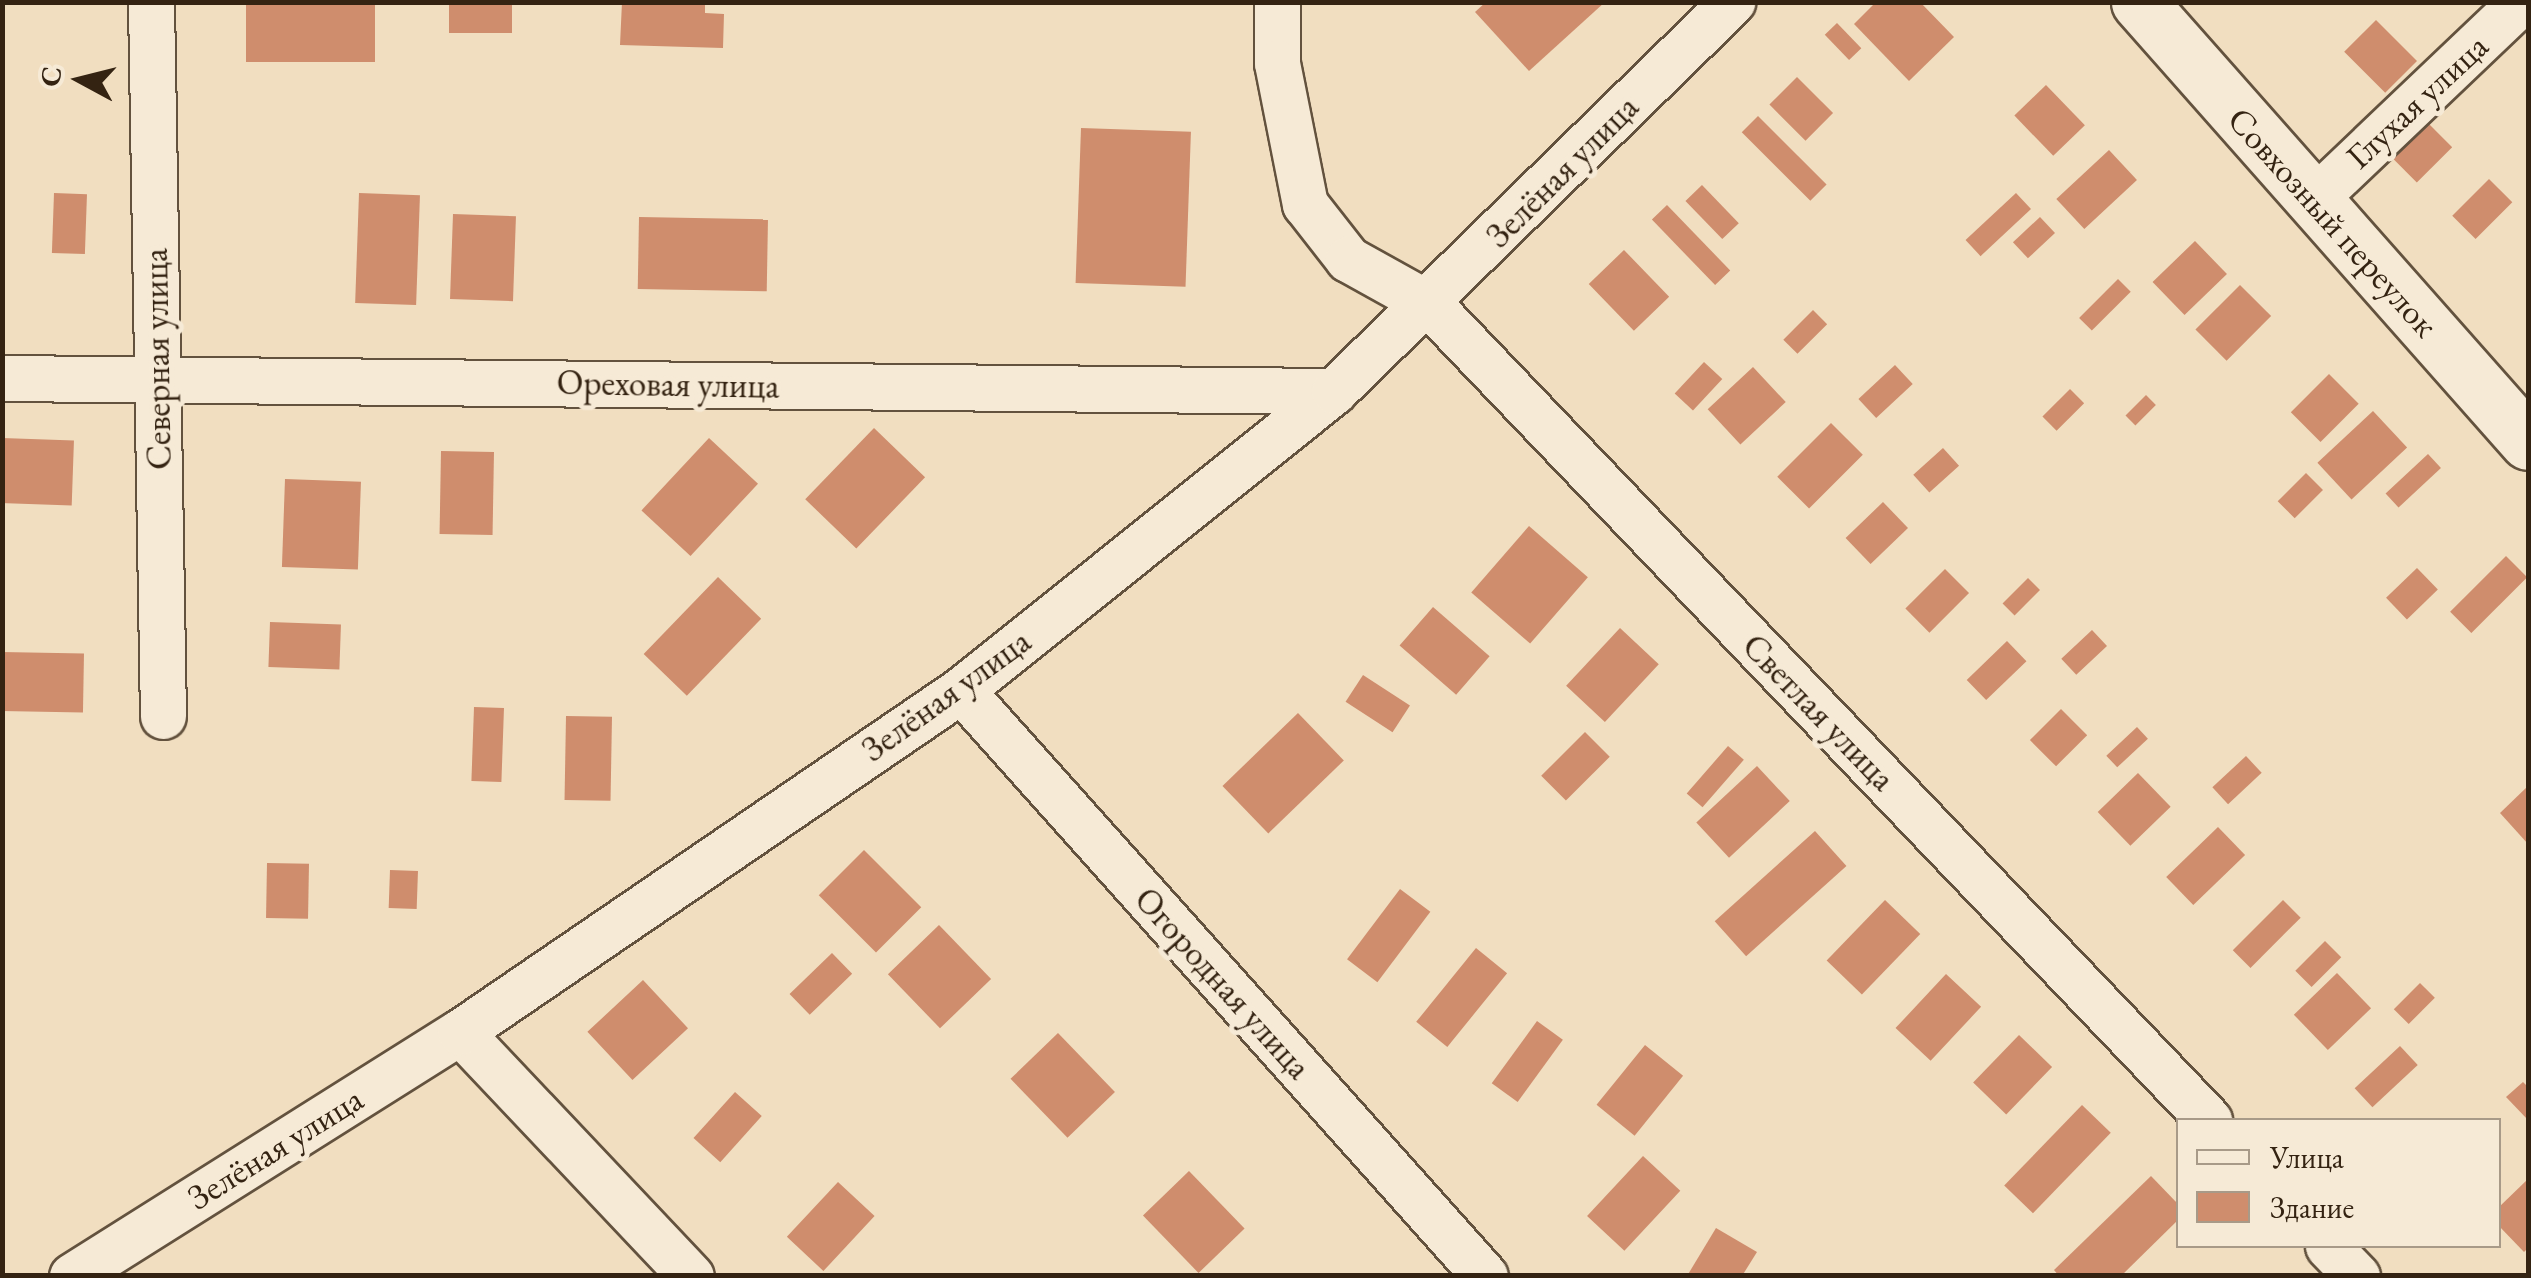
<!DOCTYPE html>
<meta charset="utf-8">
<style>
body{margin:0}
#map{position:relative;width:2531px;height:1278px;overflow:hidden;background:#f1dec0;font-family:"EB Garamond",serif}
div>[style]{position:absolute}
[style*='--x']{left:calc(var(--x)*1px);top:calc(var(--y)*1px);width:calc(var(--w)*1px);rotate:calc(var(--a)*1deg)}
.building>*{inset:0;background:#cf8d6d;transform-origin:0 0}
.roads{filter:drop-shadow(2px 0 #63523e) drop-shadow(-2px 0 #63523e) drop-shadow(0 2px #63523e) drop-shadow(0 -2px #63523e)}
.street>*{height:45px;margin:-22.5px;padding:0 22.5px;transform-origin:22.5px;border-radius:22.5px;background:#f6ead6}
.secondary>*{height:55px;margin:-27.5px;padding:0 27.5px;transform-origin:27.5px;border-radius:27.5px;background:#f6ead6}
span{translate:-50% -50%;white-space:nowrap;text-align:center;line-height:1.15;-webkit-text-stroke:10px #f6ead6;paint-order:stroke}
.street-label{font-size:35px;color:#342312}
.frame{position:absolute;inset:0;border:5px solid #342312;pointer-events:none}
.legend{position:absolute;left:2176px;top:1118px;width:325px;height:130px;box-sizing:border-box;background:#f6ead6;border:2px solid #a89a88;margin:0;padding:12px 18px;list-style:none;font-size:30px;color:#342312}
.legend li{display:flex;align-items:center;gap:20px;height:50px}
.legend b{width:50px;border:2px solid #a89a88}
.north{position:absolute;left:30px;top:30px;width:100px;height:100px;-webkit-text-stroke:8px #f6ead6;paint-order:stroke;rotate:277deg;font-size:28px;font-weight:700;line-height:40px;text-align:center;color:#342312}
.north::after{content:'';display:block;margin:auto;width:35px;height:45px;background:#342312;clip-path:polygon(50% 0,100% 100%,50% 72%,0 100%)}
</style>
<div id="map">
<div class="building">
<div style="left:246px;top:2px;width:129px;height:60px"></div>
<div style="left:449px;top:2px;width:63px;height:31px"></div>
<div style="clip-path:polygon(622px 2px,705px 2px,705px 13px,724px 14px,723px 48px,620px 45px)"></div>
<div style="clip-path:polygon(1486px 2px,1605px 2px,1529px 71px,1475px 12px)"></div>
<div style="clip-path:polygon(1876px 2px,1920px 2px,1954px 37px,1909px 81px,1854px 24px)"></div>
<div style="left:2376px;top:20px;width:58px;height:45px;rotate:45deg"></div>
<div style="left:1837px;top:23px;width:35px;height:17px;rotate:46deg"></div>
<div style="left:1797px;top:77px;width:51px;height:39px;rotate:45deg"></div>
<div style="left:2046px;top:85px;width:56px;height:44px;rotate:46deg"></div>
<div style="left:1758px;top:116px;width:97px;height:23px;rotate:45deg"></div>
<div style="left:2426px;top:121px;width:37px;height:50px;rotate:45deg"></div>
<div style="left:1081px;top:128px;width:110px;height:155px;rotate:2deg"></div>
<div style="left:2109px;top:150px;width:41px;height:72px;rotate:47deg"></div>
<div style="left:2489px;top:179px;width:33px;height:52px;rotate:45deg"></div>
<div style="left:1702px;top:185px;width:53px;height:23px;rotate:46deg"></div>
<div style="left:54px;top:193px;width:33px;height:60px;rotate:2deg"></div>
<div style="left:359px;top:193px;width:61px;height:110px;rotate:2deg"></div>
<div style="left:2016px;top:193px;width:22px;height:69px;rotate:47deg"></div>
<div style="left:1667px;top:205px;width:91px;height:21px;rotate:46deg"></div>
<div style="left:453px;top:214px;width:63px;height:85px;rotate:2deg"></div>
<div style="left:639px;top:217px;width:129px;height:72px;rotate:1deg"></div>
<div style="left:2040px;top:217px;width:22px;height:37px;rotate:47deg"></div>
<div style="left:2195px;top:241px;width:46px;height:59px;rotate:46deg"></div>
<div style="left:1624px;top:250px;width:65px;height:49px;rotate:46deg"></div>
<div style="left:2118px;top:279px;width:18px;height:55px;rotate:45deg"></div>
<div style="left:2240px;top:285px;width:44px;height:63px;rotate:45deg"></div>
<div style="left:1813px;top:310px;width:20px;height:42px;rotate:45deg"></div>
<div style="left:1704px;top:362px;width:25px;height:43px;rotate:43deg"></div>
<div style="left:1895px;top:365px;width:26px;height:50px;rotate:47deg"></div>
<div style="left:1753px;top:367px;width:48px;height:62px;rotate:47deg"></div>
<div style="left:2329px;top:374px;width:42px;height:54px;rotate:45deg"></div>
<div style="left:2070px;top:389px;width:20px;height:39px;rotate:45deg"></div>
<div style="left:2146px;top:395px;width:14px;height:29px;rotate:45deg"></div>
<div style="left:2373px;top:411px;width:50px;height:76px;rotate:47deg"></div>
<div style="left:1831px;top:423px;width:45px;height:76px;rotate:45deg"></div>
<div style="left:874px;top:428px;width:71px;height:99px;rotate:44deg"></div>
<div style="left:2px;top:438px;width:72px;height:65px;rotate:2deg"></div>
<div style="left:709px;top:438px;width:67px;height:99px;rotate:43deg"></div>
<div style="left:1943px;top:448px;width:24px;height:40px;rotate:48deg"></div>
<div style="left:441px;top:451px;width:53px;height:83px;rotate:1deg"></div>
<div style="left:2428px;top:454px;width:19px;height:58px;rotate:47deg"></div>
<div style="left:2306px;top:473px;width:24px;height:40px;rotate:45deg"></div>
<div style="left:285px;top:479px;width:76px;height:88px;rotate:2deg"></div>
<div style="left:1883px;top:502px;width:36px;height:52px;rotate:46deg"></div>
<div style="left:1529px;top:526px;width:78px;height:88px;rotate:41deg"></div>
<div style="left:2506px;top:556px;width:30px;height:79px;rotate:45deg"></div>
<div style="left:2417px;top:568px;width:30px;height:43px;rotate:46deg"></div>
<div style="left:1945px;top:569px;width:34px;height:56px;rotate:45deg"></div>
<div style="left:718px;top:577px;width:60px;height:107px;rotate:44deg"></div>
<div style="left:2028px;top:578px;width:17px;height:36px;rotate:45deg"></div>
<div style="left:1433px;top:607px;width:75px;height:51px;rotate:41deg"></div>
<div style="left:270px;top:622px;width:71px;height:45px;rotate:2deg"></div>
<div style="left:1620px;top:628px;width:53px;height:79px;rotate:43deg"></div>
<div style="left:2092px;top:630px;width:22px;height:42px;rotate:47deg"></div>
<div style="left:2007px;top:641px;width:28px;height:56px;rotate:46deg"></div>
<div style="left:2px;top:652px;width:82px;height:59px;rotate:1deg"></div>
<div style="left:1363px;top:675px;width:56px;height:32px;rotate:33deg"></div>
<div style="left:474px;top:707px;width:30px;height:74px;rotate:2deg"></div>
<div style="left:2061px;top:709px;width:37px;height:44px;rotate:45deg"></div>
<div style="left:1298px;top:713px;width:66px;height:105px;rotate:46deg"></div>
<div style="left:566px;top:716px;width:46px;height:84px;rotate:1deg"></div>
<div style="left:2137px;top:727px;width:16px;height:42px;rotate:47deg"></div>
<div style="left:1585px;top:732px;width:35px;height:62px;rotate:45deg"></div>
<div style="left:1728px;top:746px;width:21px;height:63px;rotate:41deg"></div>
<div style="left:2246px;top:756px;width:23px;height:46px;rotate:47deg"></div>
<div style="left:1757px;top:766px;width:48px;height:83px;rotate:47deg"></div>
<div style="left:2138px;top:773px;width:47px;height:56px;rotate:46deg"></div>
<div style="clip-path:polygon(2528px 786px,2528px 844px,2500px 813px)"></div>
<div style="left:2218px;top:827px;width:39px;height:72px;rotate:46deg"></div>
<div style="left:1815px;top:831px;width:47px;height:135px;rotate:48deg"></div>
<div style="left:864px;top:850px;width:81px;height:64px;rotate:45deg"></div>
<div style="left:267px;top:863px;width:42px;height:55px;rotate:1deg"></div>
<div style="left:390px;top:870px;width:28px;height:38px;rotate:2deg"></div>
<div style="left:1400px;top:889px;width:38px;height:88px;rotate:37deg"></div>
<div style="left:1885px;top:900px;width:49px;height:84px;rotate:44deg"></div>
<div style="left:2283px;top:900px;width:25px;height:71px;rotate:45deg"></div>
<div style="left:939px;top:925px;width:75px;height:71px;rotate:46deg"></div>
<div style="left:2325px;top:941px;width:23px;height:42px;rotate:45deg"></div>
<div style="left:1476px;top:948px;width:40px;height:95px;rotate:39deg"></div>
<div style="left:832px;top:953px;width:29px;height:59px;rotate:46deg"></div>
<div style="left:2337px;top:973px;width:49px;height:60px;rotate:46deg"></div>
<div style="left:1946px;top:974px;width:48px;height:74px;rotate:43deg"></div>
<div style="left:643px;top:980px;width:66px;height:76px;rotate:47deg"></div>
<div style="left:2420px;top:983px;width:21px;height:37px;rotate:45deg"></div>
<div style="left:1537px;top:1021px;width:32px;height:77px;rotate:36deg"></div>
<div style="left:1058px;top:1033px;width:82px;height:66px;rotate:46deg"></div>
<div style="left:2019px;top:1035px;width:46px;height:66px;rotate:44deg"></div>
<div style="left:1645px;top:1045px;width:49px;height:77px;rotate:39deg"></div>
<div style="left:2400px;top:1046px;width:26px;height:62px;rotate:47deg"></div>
<div style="clip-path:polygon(2523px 1082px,2528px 1087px,2528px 1120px,2506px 1097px)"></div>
<div style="left:735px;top:1092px;width:36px;height:62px;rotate:42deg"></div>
<div style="left:2082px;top:1105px;width:40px;height:112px;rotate:44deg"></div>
<div style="left:1643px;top:1156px;width:51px;height:82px;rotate:43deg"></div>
<div style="left:1189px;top:1171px;width:80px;height:64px;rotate:46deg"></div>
<div style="clip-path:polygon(2151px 1176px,2178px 1204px,2178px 1220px,2121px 1276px,2059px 1276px,2054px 1270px)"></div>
<div style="clip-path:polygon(2528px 1179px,2528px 1248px,2524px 1252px,2498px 1225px,2498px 1208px)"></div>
<div style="left:838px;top:1182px;width:50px;height:75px;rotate:43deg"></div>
<div style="clip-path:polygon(1716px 1228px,1757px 1252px,1742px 1276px,1687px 1276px)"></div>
</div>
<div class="roads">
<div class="street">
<div style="--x:151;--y:2;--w:714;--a:89.04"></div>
<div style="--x:1277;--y:2;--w:61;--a:90"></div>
<div style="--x:1277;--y:63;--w:144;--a:78.8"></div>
<div style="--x:1305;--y:204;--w:70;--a:52"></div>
<div style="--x:1348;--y:259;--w:93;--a:29.1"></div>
<div style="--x:1429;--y:304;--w:1129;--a:46.29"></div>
<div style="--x:2313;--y:200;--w:287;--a:-43.6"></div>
<div style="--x:2;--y:378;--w:1332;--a:0.56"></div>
<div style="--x:961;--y:690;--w:786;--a:48.2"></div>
<div style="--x:460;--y:1032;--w:336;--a:46.6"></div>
<div style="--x:2328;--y:1246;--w:42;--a:46"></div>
<div style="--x:72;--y:1276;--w:458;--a:-32.2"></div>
<div style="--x:460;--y:1032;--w:607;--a:-34.32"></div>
<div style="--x:961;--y:690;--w:478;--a:-38.7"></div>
<div style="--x:1334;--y:391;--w:557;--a:-44.34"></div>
</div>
<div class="secondary">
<div style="--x:2139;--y:2;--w:587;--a:48.52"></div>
</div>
</div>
<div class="street-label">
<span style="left:2417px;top:101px;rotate:-43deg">Глухая улица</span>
<span style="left:1562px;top:171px;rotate:-45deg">Зелёная улица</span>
<span style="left:2333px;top:222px;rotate:48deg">Совхозный переулок</span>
<span style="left:157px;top:359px;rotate:-91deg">Северная улица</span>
<span style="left:668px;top:384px;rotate:1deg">Ореховая улица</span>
<span style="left:946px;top:695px;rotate:-36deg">Зелёная улица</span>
<span style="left:1819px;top:712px;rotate:46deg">Светлая улица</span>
<span style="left:1223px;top:983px;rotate:48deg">Огородная улица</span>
<span style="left:275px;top:1148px;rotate:-32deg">Зелёная улица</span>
</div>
<div class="frame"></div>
<ul class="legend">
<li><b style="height:12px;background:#f6ead6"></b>Улица</li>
<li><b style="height:28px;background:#cf8d6d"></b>Здание</li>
</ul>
<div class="north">С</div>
</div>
